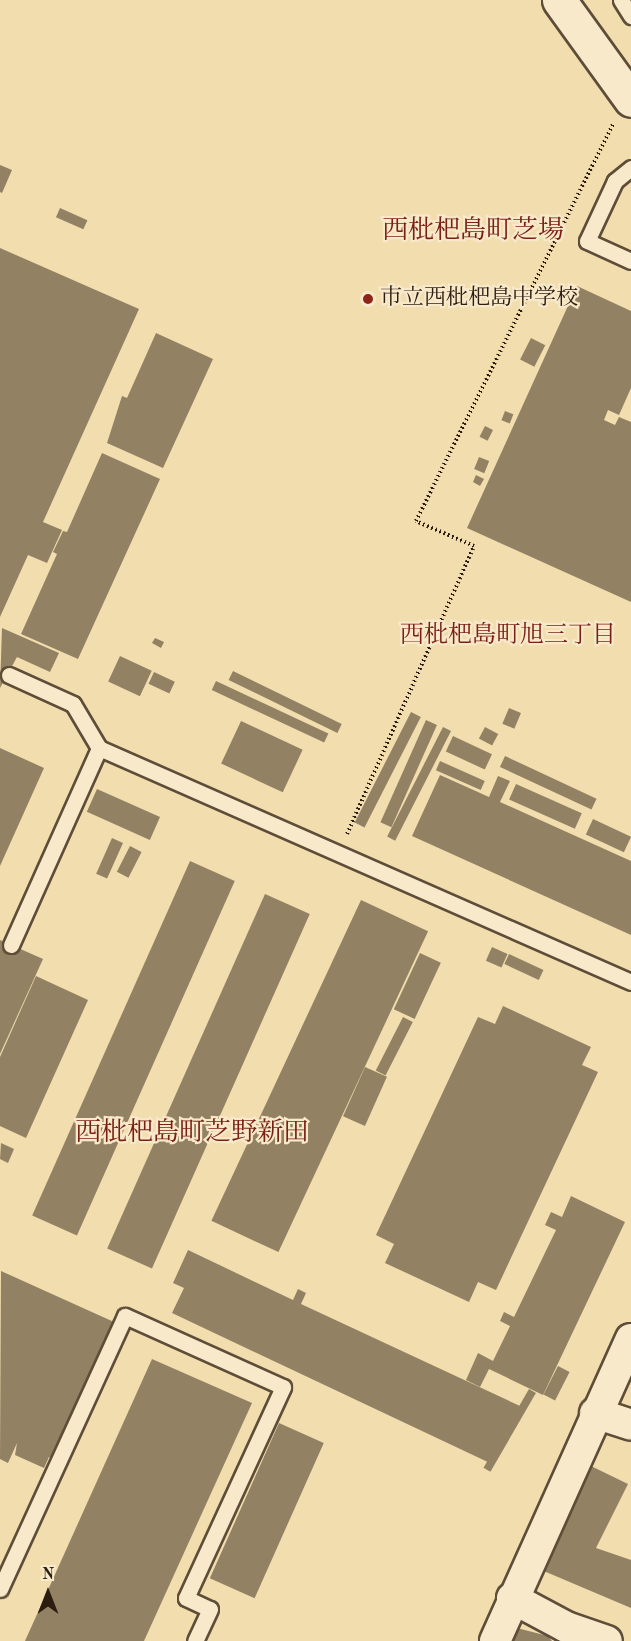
<!DOCTYPE html>
<meta charset="utf-8">
<style>
body{margin:0}
#map{position:relative;width:631px;height:1641px;overflow:hidden;background:#f2ddae;font-family:"Old Standard TT","Noto Serif JP",serif}
div>[style]{position:absolute}
[style*='--x']{left:calc(var(--x)*1px);top:calc(var(--y)*1px);width:calc(var(--w)*1px);rotate:calc(var(--a)*1deg)}
.building>*{inset:0;background:#938163;transform-origin:0 0}
.path>*{height:4px;margin-top:-2px;transform-origin:0;background:repeating-linear-gradient(90deg,#2c1d11 0 1.5px,transparent 0 4.5px)}
.roads{filter:drop-shadow(2px 0 #5e4d38) drop-shadow(-2px 0 #5e4d38) drop-shadow(0 2px #5e4d38) drop-shadow(0 -2px #5e4d38)}
.service>*{height:15px;margin:-7.5px;padding:0 7.5px;transform-origin:7.5px;border-radius:7.5px;background:#f7e9ca}
.minor>*{height:30px;margin:-15px;padding:0 15px;transform-origin:15px;border-radius:15px;background:#f7e9ca}
.tertiary>*{height:33px;margin:-16.5px;padding:0 16.5px;transform-origin:16.5px;border-radius:16.5px;background:#f7e9ca}
.dots>*{width:16px;height:16px;translate:-50% -50%;box-sizing:border-box;border:3px solid #f7e9ca;border-radius:50%}
span{translate:-50% -50%;white-space:nowrap;text-align:center;line-height:1.15;-webkit-text-stroke:4.5px #f7e9ca;paint-order:stroke}
.poi-label{font-size:22px;color:#2c1d11}
.left{translate:0 -50%;text-align:left}
.neighbourhood-label{font-size:24px;color:#7a1f14}
.quarter-label{font-size:26px;color:#7a1f14}
.north{position:absolute;left:18px;top:1563px;width:60px;height:60px;-webkit-text-stroke:4px #f7e9ca;paint-order:stroke;rotate:0deg;font-size:16px;font-weight:700;line-height:24px;text-align:center;color:#2c1d11}
.north::after{content:'';display:block;margin:auto;width:21px;height:27px;background:#2c1d11;clip-path:polygon(50% 0,100% 100%,50% 72%,0 100%)}
</style>
<div id="map">
<div class="building">
<div style="clip-path:polygon(0 165px,12px 170px,2px 193px,0 192px)"></div>
<div style="left:60px;top:208px;width:30px;height:10px;rotate:24deg"></div>
<div style="clip-path:polygon(0 248px,139px 309px,43px 522px,62px 530px,47px 563px,28px 555px,0 617px)"></div>
<div style="clip-path:polygon(577px 286px,631px 311px,631px 388px,619px 415px,608px 410px,604px 420px,615px 425px,619px 417px,631px 422px,631px 602px,467px 528px)"></div>
<div style="clip-path:polygon(156px 333px,213px 359px,163px 468px,107px 443px,122px 396px,127px 398px)"></div>
<div style="left:531px;top:338px;width:16px;height:24px;rotate:27deg"></div>
<div style="left:505px;top:411px;width:9px;height:10px;rotate:21deg"></div>
<div style="left:485px;top:426px;width:9px;height:12px;rotate:27deg"></div>
<div style="clip-path:polygon(102px 453px,160px 479px,78px 659px,21px 634px,57px 554px,53px 552px,63px 531px,67px 532px)"></div>
<div style="left:479px;top:457px;width:11px;height:13px;rotate:22deg"></div>
<div style="clip-path:polygon(476px 475px,484px 479px,480px 486px,473px 482px)"></div>
<div style="clip-path:polygon(2px 628px,59px 653px,50px 672px,17px 657px,0 688px)"></div>
<div style="clip-path:polygon(155px 638px,164px 642px,161px 648px,152px 643px)"></div>
<div style="left:120px;top:656px;width:35px;height:28px;rotate:25deg"></div>
<div style="left:233px;top:671px;width:121px;height:10px;rotate:26deg"></div>
<div style="left:154px;top:672px;width:23px;height:13px;rotate:25deg"></div>
<div style="left:216px;top:681px;width:124px;height:10px;rotate:25deg"></div>
<div style="left:509px;top:708px;width:13px;height:17px;rotate:23deg"></div>
<div style="left:411px;top:712px;width:11px;height:124px;rotate:27deg"></div>
<div style="left:426px;top:720px;width:12px;height:112px;rotate:24deg"></div>
<div style="left:241px;top:721px;width:68px;height:47px;rotate:25deg"></div>
<div style="left:443px;top:727px;width:9px;height:123px;rotate:27deg"></div>
<div style="left:485px;top:727px;width:15px;height:13px;rotate:28deg"></div>
<div style="left:453px;top:736px;width:43px;height:17px;rotate:25deg"></div>
<div style="clip-path:polygon(0 748px,44px 768px,0 866px)"></div>
<div style="left:505px;top:756px;width:101px;height:12px;rotate:25deg"></div>
<div style="left:440px;top:761px;width:49px;height:10px;rotate:24deg"></div>
<div style="clip-path:polygon(440px 775px,489px 797px,498px 776px,510px 781px,500px 802px,631px 861px,631px 935px,412px 836px)"></div>
<div style="left:516px;top:784px;width:72px;height:17px;rotate:24deg"></div>
<div style="left:97px;top:789px;width:69px;height:25px;rotate:24deg"></div>
<div style="left:593px;top:819px;width:42px;height:17px;rotate:25deg"></div>
<div style="left:112px;top:838px;width:12px;height:39px;rotate:24deg"></div>
<div style="left:130px;top:846px;width:13px;height:29px;rotate:27deg"></div>
<div style="left:190px;top:861px;width:49px;height:388px;rotate:24deg"></div>
<div style="left:265px;top:894px;width:49px;height:388px;rotate:24deg"></div>
<div style="left:361px;top:900px;width:74px;height:354px;rotate:25deg"></div>
<div style="clip-path:polygon(0 940px,43px 959px,0 1054px)"></div>
<div style="left:492px;top:947px;width:17px;height:15px;rotate:24deg"></div>
<div style="left:420px;top:953px;width:23px;height:62px;rotate:25deg"></div>
<div style="left:509px;top:954px;width:38px;height:11px;rotate:25deg"></div>
<div style="clip-path:polygon(36px 976px,88px 1000px,26px 1138px,0 1126px,0 1057px)"></div>
<div style="clip-path:polygon(503px 1006px,591px 1047px,582px 1065px,598px 1072px,496px 1290px,478px 1282px,469px 1302px,385px 1263px,394px 1244px,376px 1235px,478px 1017px,495px 1024px)"></div>
<div style="left:403px;top:1017px;width:11px;height:60px;rotate:27deg"></div>
<div style="left:365px;top:1067px;width:24px;height:54px;rotate:24deg"></div>
<div style="clip-path:polygon(1px 1143px,14px 1149px,8px 1163px,0 1159px)"></div>
<div style="clip-path:polygon(571px 1196px,625px 1222px,543px 1395px,489px 1369px,480px 1387px,466px 1380px,478px 1353px,493px 1361px,510px 1326px,500px 1321px,504px 1312px,514px 1317px,556px 1230px,545px 1225px,551px 1212px,562px 1217px)"></div>
<div style="clip-path:polygon(188px 1250px,293px 1300px,298px 1289px,306px 1293px,301px 1304px,520px 1406px,492px 1464px,172px 1313px,184px 1288px,173px 1283px)"></div>
<div style="clip-path:polygon(1px 1271px,114px 1322px,53px 1459px,49px 1457px,44px 1468px,15px 1455px,17px 1443px,8px 1463px,0 1459px)"></div>
<div style="clip-path:polygon(152px 1359px,252px 1403px,144px 1641px,25px 1641px)"></div>
<div style="left:558px;top:1366px;width:13px;height:32px;rotate:27deg"></div>
<div style="left:529px;top:1389px;width:8px;height:91px;rotate:30deg"></div>
<div style="left:279px;top:1423px;width:49px;height:170px;rotate:24deg"></div>
<div style="clip-path:polygon(591px 1466px,628px 1484px,596px 1548px,631px 1560px,631px 1608px,539px 1569px)"></div>
<div style="clip-path:polygon(517px 1628px,548px 1636px,552px 1641px,512px 1641px)"></div>
</div>
<div class="path">
<div style="--x:347;--y:834;--w:315;--a:-66.2"></div>
<div style="--x:474;--y:546;--w:63;--a:-156.7"></div>
<div style="--x:416;--y:521;--w:445;--a:-63.6"></div>
</div>
<div class="roads">
<div class="service">
<div style="--x:621;--y:0;--w:19;--a:58"></div>
<div style="--x:631;--y:168;--w:21;--a:141"></div>
<div style="--x:615;--y:181;--w:66;--a:115"></div>
<div style="--x:587;--y:241;--w:48;--a:24.4"></div>
<div style="--x:9;--y:675;--w:70;--a:24.4"></div>
<div style="--x:73;--y:704;--w:51;--a:59.4"></div>
<div style="--x:99;--y:748;--w:581;--a:23.74"></div>
<div style="--x:11;--y:945;--w:216;--a:-65.9"></div>
<div style="--x:0;--y:1589;--w:300;--a:-65.4"></div>
<div style="--x:125;--y:1316;--w:173;--a:24.2"></div>
<div style="--x:283;--y:1387;--w:232;--a:114.7"></div>
<div style="--x:186;--y:1598;--w:26;--a:25"></div>
<div style="--x:210;--y:1609;--w:35;--a:115"></div>
</div>
<div class="minor">
<div style="--x:595;--y:1413;--w:38;--a:18"></div>
<div style="--x:512;--y:1598;--w:61;--a:28.2"></div>
<div style="--x:566;--y:1627;--w:43;--a:18.9"></div>
<div style="--x:495;--y:1641;--w:331;--a:-65.8"></div>
</div>
<div class="tertiary">
<div style="--x:559;--y:0;--w:123;--a:54.2"></div>
</div>
</div>
<div class="dots">
<div style="left:368px;top:299px;background:#8f2418"></div>
</div>
<div class="poi-label">
<span class="left" style="left:380px;top:299px">市立西枇杷島中学校</span>
</div>
<div class="neighbourhood-label">
<span style="left:508px;top:637px">西枇杷島町旭三丁目</span>
</div>
<div class="quarter-label">
<span style="left:473px;top:232px">西枇杷島町芝場</span>
<span style="left:192px;top:1134px">西枇杷島町芝野新田</span>
</div>
<div class="north">N</div>
</div>
